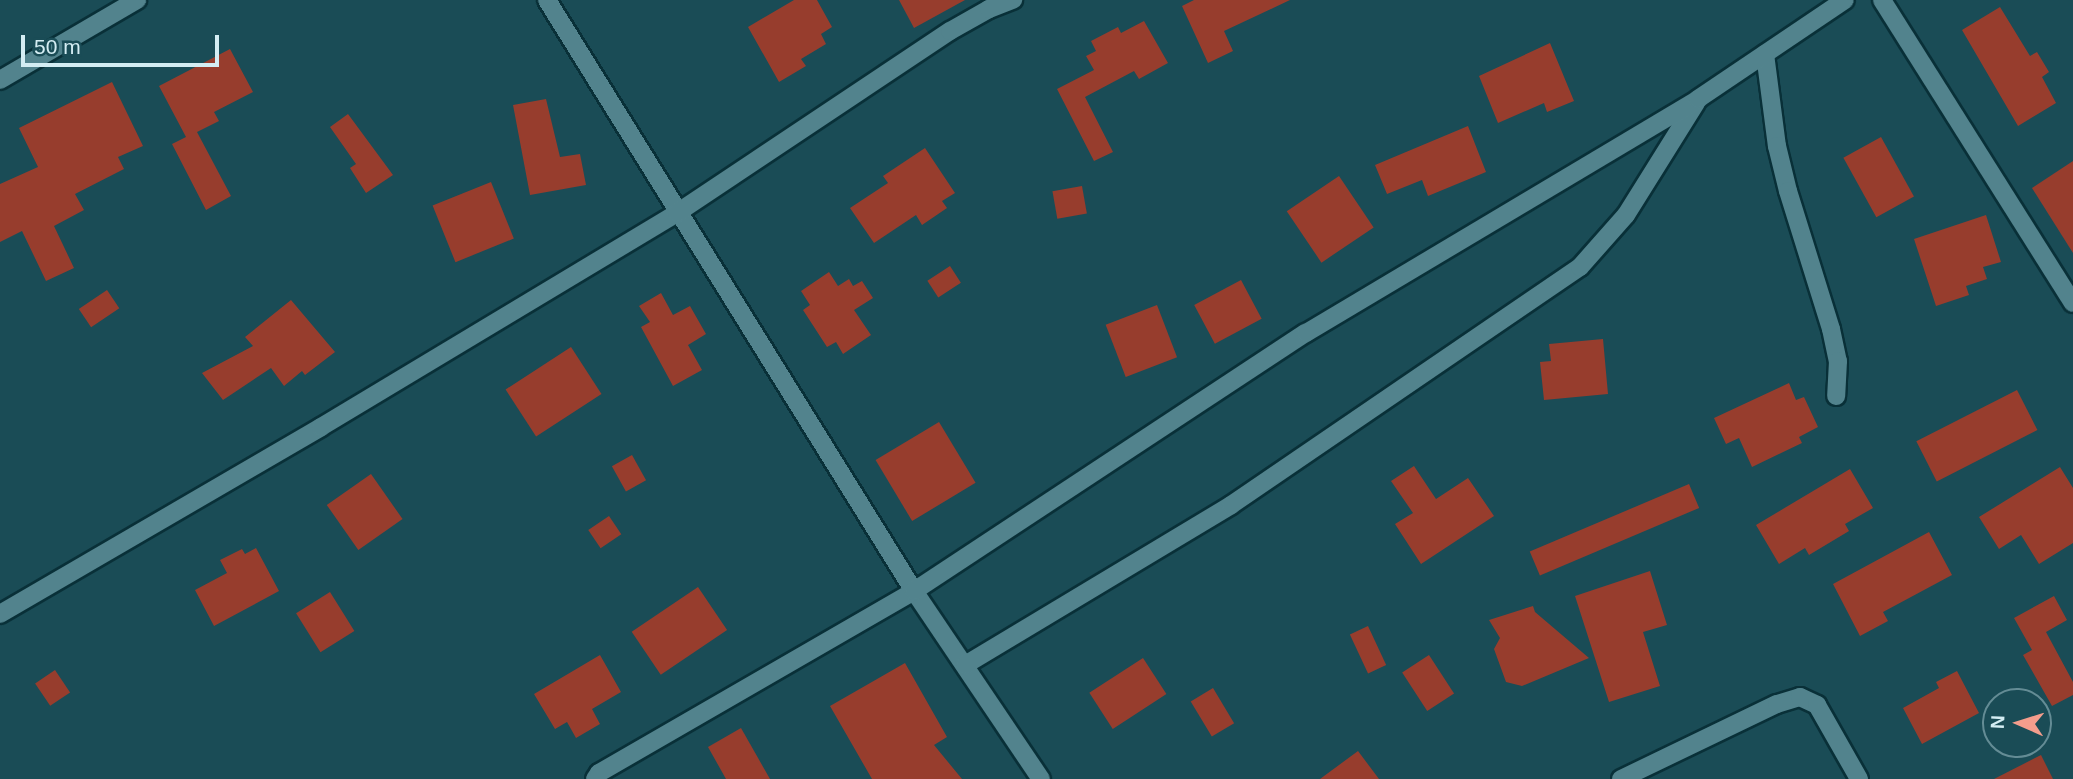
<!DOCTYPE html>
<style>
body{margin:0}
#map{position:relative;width:2073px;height:779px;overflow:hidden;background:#1a4c56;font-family:Arial,sans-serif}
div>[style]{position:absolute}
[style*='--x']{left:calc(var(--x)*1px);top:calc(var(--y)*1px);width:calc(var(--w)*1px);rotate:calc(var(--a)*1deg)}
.building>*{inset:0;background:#973d2d;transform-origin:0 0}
.roads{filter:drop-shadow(2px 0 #093038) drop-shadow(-2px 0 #093038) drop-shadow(0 2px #093038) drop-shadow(0 -2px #093038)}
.minor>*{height:18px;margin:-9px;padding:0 9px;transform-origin:9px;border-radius:9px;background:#52838d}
span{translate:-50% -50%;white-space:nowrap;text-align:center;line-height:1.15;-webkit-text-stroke:5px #1a4c56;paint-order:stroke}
.north{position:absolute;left:1982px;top:688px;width:70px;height:70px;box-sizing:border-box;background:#1a4c56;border:2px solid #648c95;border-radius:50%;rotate:273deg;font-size:19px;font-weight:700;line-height:28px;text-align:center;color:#d4edf3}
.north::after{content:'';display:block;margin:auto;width:24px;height:32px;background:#f49d8c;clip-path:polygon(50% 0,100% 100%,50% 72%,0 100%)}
.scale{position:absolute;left:21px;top:35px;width:198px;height:32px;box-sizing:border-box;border:4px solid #d4edf3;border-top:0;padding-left:9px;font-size:21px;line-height:24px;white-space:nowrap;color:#d4edf3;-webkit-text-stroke:5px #1a4c56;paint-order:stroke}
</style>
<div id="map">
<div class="building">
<div style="clip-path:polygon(794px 0,817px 0,832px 27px,821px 34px,826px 44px,801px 59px,806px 66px,779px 82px,748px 27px)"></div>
<div style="clip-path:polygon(899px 0,965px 0,914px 28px)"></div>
<div style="clip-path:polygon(1194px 0,1290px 0,1224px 31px,1233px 51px,1208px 63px,1182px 6px)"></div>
<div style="clip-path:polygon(2000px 7px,2030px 56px,2037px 52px,2049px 72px,2042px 77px,2056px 103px,2018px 126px,1962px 30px)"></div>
<div style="clip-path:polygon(1144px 21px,1168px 63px,1139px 79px,1134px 71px,1085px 97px,1113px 152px,1094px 161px,1057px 89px,1094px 70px,1086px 56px,1096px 51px,1091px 41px,1118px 27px,1121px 33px)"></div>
<div style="clip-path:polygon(1550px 43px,1574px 101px,1547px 112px,1544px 103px,1498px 123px,1479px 76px)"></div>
<div style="clip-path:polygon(230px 49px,253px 92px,214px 112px,219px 121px,197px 132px,231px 196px,206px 210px,172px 144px,186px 137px,159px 86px)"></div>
<div style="clip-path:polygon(112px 82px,143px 146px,118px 157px,124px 169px,75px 194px,84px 210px,54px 226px,74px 268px,46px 281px,22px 231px,0 242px,0 184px,38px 167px,19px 128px)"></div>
<div style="clip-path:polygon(546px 99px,560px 157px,580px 154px,586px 185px,530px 195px,513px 105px)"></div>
<div style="clip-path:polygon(348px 114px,393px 175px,366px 193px,350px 168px,356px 164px,330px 127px)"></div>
<div style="clip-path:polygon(1468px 126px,1486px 172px,1428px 196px,1422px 180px,1387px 194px,1375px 165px)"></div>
<div style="left:1881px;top:137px;width:68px;height:43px;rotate:61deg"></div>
<div style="clip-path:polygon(925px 148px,955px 193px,942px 201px,947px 208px,922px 225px,916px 215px,874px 243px,850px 208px,888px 183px,883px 176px)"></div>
<div style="clip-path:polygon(2073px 161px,2073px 253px,2032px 188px)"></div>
<div style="left:1339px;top:176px;width:62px;height:63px;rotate:56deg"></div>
<div style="left:491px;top:182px;width:61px;height:63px;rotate:68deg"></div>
<div style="left:1082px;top:186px;width:28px;height:30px;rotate:80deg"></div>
<div style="clip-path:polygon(1986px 215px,2001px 262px,1983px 267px,1987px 279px,1966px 286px,1969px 295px,1936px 306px,1914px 239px)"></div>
<div style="left:950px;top:266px;width:20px;height:27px;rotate:57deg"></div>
<div style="clip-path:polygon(829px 272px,838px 286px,849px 279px,853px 286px,862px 281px,873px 298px,854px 310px,871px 335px,843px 354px,836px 342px,827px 347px,803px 310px,810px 305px,801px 291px)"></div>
<div style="left:1241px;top:280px;width:44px;height:53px;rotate:62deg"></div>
<div style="left:107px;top:290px;width:22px;height:34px;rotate:56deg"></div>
<div style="clip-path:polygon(661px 293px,673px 315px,690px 306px,706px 334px,688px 345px,702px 370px,673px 386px,641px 327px,650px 322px,639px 306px)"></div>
<div style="clip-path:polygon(291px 300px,335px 352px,305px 375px,302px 371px,284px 386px,271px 368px,223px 400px,202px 373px,253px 346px,245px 337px)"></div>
<div style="left:1157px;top:305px;width:56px;height:55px;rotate:69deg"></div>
<div style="clip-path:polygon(1603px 339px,1608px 394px,1544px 400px,1540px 362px,1551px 361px,1549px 344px)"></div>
<div style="left:571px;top:347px;width:56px;height:78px;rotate:57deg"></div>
<div style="clip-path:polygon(1789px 383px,1796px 400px,1804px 397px,1818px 427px,1799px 437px,1802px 443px,1752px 467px,1739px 438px,1726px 444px,1714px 418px)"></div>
<div style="left:2017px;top:390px;width:45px;height:113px;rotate:63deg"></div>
<div style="left:939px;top:422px;width:71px;height:74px;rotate:59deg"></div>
<div style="left:632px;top:455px;width:29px;height:23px;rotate:61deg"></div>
<div style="clip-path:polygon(1414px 466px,1436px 499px,1468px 478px,1494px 516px,1421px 564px,1395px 524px,1413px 513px,1391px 481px)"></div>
<div style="clip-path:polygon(2060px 467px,2073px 488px,2073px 543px,2039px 564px,2021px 535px,1999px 549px,1979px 517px)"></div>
<div style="clip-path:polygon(1850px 469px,1873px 508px,1845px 524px,1849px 531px,1809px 555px,1805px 548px,1779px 564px,1756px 525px)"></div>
<div style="left:371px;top:474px;width:55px;height:54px;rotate:55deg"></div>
<div style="left:1689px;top:484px;width:26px;height:173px;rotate:67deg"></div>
<div style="left:609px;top:516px;width:22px;height:25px;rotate:56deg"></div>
<div style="clip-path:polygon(1929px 532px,1952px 575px,1883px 612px,1888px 621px,1860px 636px,1833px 584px)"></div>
<div style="clip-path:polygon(256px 548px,279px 591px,214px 626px,195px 590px,227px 573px,220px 560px,242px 549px,245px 554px)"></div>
<div style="clip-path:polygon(1650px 571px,1667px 625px,1643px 632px,1660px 686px,1609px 702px,1575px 596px)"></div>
<div style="left:698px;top:587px;width:52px;height:80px;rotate:56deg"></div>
<div style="left:330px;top:592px;width:46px;height:40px;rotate:58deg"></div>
<div style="clip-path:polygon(2054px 596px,2067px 620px,2046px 632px,2073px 682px,2073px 695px,2052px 706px,2023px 655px,2032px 650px,2014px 618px)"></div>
<div style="clip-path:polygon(1533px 606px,1535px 612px,1589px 658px,1522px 686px,1506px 682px,1494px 649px,1500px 638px,1489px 620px)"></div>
<div style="left:1368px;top:626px;width:43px;height:20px;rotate:65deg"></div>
<div style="clip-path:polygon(600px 655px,621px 692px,592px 709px,600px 724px,576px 738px,567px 722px,555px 729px,534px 694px)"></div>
<div style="left:1429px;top:655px;width:46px;height:32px;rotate:57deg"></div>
<div style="left:1143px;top:658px;width:43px;height:64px;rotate:57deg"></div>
<div style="clip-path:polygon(905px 663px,947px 737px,934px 745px,962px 779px,872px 779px,830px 706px)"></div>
<div style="left:55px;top:670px;width:27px;height:24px;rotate:56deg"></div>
<div style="clip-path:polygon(1957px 671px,1979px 713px,1922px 744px,1903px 708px,1939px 688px,1936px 682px)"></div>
<div style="left:1213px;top:688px;width:41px;height:26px;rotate:59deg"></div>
<div style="clip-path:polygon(741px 728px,770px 779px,726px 779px,708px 747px)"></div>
<div style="clip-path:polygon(1358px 751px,1379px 779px,1320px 779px)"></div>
<div style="clip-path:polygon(2041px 755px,2053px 779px,1994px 779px)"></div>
</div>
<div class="roads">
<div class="minor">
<div style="--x:547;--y:0;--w:696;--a:58.16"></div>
<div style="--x:914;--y:591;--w:227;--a:56"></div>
<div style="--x:1882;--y:0;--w:358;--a:57.8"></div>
<div style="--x:1765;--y:54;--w:93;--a:82.6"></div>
<div style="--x:1777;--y:146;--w:46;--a:76.3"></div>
<div style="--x:1788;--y:191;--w:145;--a:72.7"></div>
<div style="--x:1831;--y:329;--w:33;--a:78"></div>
<div style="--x:1838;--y:361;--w:35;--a:93"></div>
<div style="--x:0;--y:80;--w:159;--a:-30.3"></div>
<div style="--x:0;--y:614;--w:371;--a:-30.2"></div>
<div style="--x:321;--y:427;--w:415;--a:-31"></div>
<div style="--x:677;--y:213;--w:328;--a:-33.7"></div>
<div style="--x:950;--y:31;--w:45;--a:-29.4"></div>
<div style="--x:989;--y:9;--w:26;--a:-21"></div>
<div style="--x:965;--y:665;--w:310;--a:-31"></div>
<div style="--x:1231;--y:505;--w:422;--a:-34.3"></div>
<div style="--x:1580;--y:267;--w:69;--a:-48.5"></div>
<div style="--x:1626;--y:215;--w:132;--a:-58"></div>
<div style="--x:595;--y:779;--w:7;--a:-56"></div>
<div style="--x:599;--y:773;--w:364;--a:-30"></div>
<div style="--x:914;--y:591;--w:469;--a:-33.4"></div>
<div style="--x:1306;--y:333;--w:457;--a:-30.8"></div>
<div style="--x:1698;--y:99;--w:177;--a:-34"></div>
<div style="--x:1621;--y:779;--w:173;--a:-25.7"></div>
<div style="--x:1777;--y:704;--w:24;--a:-17"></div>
<div style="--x:1800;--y:697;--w:19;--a:25"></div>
<div style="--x:1817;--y:705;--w:85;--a:60.4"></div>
</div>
</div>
<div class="north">N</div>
<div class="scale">50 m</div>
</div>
